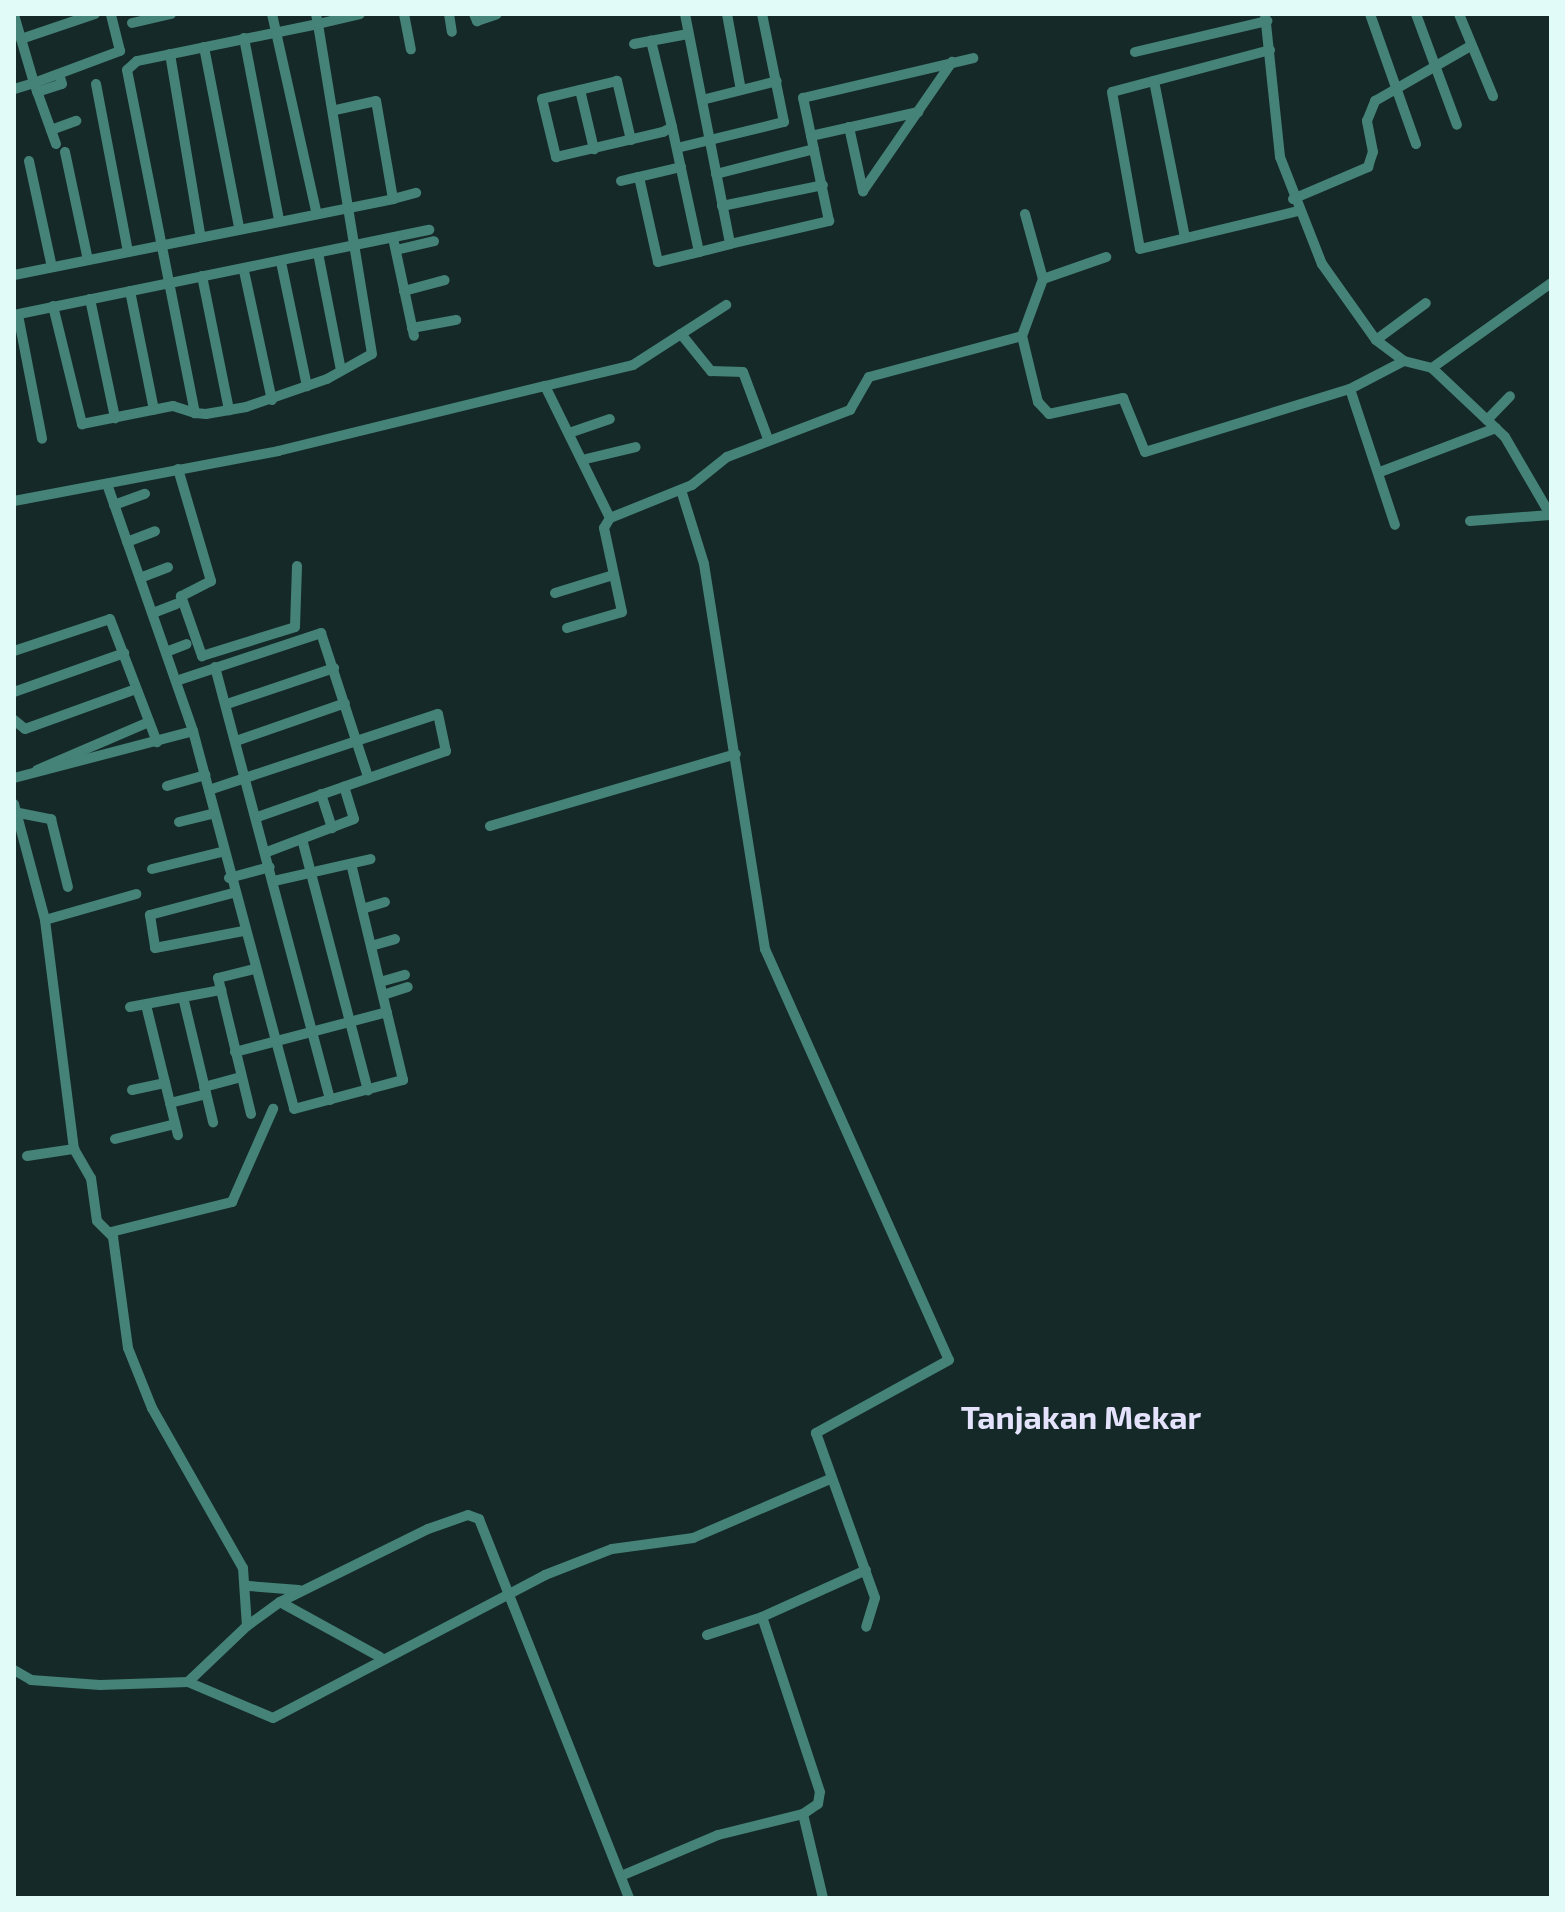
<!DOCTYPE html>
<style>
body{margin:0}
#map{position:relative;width:1565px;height:1912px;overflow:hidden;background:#142928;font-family:"Exo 2",sans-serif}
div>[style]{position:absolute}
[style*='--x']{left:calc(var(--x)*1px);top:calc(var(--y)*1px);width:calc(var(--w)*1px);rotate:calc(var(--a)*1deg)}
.minor>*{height:10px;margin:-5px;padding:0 5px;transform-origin:5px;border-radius:5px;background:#458277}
span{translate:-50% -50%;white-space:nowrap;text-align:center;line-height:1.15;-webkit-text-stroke:6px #142928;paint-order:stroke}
.quarter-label{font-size:32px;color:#e5e2fc;font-weight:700}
.frame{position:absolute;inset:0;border:16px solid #e0fbf8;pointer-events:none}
</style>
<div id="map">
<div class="minor">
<div style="--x:272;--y:14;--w:202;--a:77.4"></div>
<div style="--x:316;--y:14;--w:10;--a:79"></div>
<div style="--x:318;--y:24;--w:43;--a:-13.4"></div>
<div style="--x:404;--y:14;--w:36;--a:79"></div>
<div style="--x:449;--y:14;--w:18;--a:81"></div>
<div style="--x:474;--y:14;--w:8;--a:67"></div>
<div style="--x:477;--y:21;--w:21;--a:-19"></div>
<div style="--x:685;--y:14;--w:234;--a:78.9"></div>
<div style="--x:730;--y:244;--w:102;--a:-13.1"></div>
<div style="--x:829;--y:221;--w:126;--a:-101.9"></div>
<div style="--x:803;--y:98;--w:175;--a:-13.2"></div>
<div style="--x:727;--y:14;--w:77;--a:79.6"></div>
<div style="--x:1265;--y:14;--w:144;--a:84"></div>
<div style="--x:1280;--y:157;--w:115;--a:68.6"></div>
<div style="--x:1322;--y:264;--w:93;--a:54.6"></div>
<div style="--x:1376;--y:340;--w:35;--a:37"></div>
<div style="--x:1404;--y:361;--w:29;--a:14"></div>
<div style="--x:1432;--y:368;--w:100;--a:43.4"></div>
<div style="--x:1505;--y:437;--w:91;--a:59.8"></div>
<div style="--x:1370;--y:14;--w:138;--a:70.5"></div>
<div style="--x:1416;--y:14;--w:118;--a:69.7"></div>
<div style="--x:1459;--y:14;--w:89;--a:67.5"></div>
<div style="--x:14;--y:15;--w:71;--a:73.6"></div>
<div style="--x:34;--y:83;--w:21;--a:163"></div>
<div style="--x:132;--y:23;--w:40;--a:-13"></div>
<div style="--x:244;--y:38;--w:185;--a:79.1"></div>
<div style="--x:21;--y:39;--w:78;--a:-18.7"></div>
<div style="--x:634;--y:44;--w:55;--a:-10.5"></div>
<div style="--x:204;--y:47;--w:183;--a:79"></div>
<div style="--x:1270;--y:50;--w:163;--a:165.1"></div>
<div style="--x:1112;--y:92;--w:159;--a:79.9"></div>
<div style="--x:1140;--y:249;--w:163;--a:-13.5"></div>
<div style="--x:1135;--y:52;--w:136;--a:-13.2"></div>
<div style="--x:170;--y:54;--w:182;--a:80.5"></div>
<div style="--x:1154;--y:81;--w:160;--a:78.8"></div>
<div style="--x:96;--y:84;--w:171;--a:79.2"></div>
<div style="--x:580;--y:90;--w:61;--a:76.7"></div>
<div style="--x:37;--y:92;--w:26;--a:-18"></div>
<div style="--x:62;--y:84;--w:10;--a:-107"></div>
<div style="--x:702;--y:100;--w:77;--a:-14.2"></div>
<div style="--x:672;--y:127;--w:128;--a:77.8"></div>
<div style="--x:699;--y:252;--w:32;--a:-14"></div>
<div style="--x:849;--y:127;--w:66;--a:77.7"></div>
<div style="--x:863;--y:191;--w:157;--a:-55.4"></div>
<div style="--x:51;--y:130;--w:27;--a:-20"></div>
<div style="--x:811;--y:136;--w:110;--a:-12.6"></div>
<div style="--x:631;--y:140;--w:61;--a:-103.3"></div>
<div style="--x:617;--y:81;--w:77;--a:166.5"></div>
<div style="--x:542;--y:99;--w:60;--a:76.4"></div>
<div style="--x:556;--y:157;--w:110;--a:-13.2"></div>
<div style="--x:663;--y:132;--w:10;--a:-29"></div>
<div style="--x:672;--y:127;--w:89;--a:-103.7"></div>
<div style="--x:56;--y:144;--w:65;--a:-109.8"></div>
<div style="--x:34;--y:83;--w:92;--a:-20.4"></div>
<div style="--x:120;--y:51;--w:38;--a:-104"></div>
<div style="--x:677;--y:148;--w:110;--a:-13.7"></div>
<div style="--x:784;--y:122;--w:110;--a:-101.5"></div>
<div style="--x:65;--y:152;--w:110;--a:78"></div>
<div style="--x:29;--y:161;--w:108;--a:77.8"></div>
<div style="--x:681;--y:167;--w:43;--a:166.6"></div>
<div style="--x:639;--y:177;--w:87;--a:77.4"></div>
<div style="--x:658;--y:262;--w:42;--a:-13.7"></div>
<div style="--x:716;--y:174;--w:101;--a:-14.3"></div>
<div style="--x:621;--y:181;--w:18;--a:-13"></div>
<div style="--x:393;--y:199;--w:24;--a:-15"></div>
<div style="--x:1293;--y:199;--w:82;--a:-23.1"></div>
<div style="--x:1368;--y:167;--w:16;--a:-72"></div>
<div style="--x:1373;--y:152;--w:32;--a:-101"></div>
<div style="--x:1367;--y:121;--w:22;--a:-68"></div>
<div style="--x:1375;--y:101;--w:108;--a:-29.9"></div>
<div style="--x:722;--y:206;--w:103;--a:-11.7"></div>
<div style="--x:1025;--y:214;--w:67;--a:74.5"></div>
<div style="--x:1043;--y:279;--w:61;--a:110.2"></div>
<div style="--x:1022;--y:336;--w:68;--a:76.4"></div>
<div style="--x:1038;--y:402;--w:16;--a:47"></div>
<div style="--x:1049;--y:414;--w:76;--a:-12.2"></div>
<div style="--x:1123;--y:398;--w:58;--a:67.8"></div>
<div style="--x:1145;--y:452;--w:214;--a:-17.1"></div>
<div style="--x:1350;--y:389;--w:61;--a:-27.4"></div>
<div style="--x:393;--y:238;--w:100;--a:77.9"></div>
<div style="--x:396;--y:250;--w:39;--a:-13"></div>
<div style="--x:318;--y:253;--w:119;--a:78.9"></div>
<div style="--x:281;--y:262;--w:127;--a:78.2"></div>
<div style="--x:244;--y:271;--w:132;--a:77.8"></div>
<div style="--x:14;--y:275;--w:387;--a:-11.3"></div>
<div style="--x:393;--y:199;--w:99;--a:-99.8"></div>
<div style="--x:376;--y:101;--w:42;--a:167.6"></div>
<div style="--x:202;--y:276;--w:137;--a:78.6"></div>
<div style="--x:1043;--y:279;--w:67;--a:-19.2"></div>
<div style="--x:130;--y:291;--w:121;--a:78.6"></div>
<div style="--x:404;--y:291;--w:42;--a:-15"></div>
<div style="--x:90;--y:299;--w:122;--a:78.1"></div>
<div style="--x:53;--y:306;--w:122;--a:76.2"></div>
<div style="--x:82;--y:424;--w:93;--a:-11.2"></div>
<div style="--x:173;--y:406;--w:23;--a:18"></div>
<div style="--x:195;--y:413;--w:11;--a:5"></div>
<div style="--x:206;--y:414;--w:41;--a:-9.9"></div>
<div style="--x:246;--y:407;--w:86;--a:-19.1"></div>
<div style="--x:327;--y:379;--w:51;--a:-29.1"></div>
<div style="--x:372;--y:354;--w:334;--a:-99.3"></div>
<div style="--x:318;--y:24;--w:185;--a:168.4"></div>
<div style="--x:137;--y:61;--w:13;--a:138"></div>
<div style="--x:127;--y:70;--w:350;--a:78.8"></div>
<div style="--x:14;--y:315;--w:424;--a:-11.6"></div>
<div style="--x:18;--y:315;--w:126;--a:79"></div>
<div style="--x:412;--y:328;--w:45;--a:-10.3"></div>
<div style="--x:681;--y:334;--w:48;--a:51"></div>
<div style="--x:711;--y:371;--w:32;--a:2"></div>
<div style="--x:743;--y:372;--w:72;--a:69.5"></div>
<div style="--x:1376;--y:340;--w:62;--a:-36.5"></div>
<div style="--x:1432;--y:368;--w:146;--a:-35.5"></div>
<div style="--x:545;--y:386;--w:90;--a:-13.4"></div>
<div style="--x:633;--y:365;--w:111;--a:-32.8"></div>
<div style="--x:1350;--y:389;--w:143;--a:71.7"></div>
<div style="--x:1487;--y:420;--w:33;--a:-46"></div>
<div style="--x:572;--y:432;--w:40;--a:-18.9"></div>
<div style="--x:586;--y:459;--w:51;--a:-13.5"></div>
<div style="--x:178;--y:469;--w:117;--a:73.6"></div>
<div style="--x:211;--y:581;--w:34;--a:153"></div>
<div style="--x:181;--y:596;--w:64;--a:70.7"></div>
<div style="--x:202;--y:656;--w:97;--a:-17.3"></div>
<div style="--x:295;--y:627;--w:61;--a:-88.1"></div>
<div style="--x:1380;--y:472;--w:124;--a:-20.8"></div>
<div style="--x:107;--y:484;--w:262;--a:70.8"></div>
<div style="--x:193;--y:731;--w:391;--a:75"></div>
<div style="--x:294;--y:1109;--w:113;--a:-14.9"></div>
<div style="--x:403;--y:1080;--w:222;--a:-103.5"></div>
<div style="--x:681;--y:490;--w:77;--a:72.7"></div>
<div style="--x:704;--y:564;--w:390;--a:81"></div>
<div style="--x:765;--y:949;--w:450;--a:65.9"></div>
<div style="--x:949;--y:1360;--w:152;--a:151.2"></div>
<div style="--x:816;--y:1433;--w:175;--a:70.3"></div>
<div style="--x:875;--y:1598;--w:30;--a:107"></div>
<div style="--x:14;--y:501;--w:269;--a:-10.7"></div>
<div style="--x:278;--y:451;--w:275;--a:-13.7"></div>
<div style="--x:545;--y:386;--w:147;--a:63.8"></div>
<div style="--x:610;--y:518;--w:88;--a:-21.9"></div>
<div style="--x:692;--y:485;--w:45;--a:-38.7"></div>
<div style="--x:727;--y:457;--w:132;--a:-20.9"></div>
<div style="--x:850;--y:410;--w:38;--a:-60"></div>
<div style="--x:869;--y:377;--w:158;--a:-15"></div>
<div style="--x:114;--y:505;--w:33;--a:-20"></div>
<div style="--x:1470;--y:521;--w:80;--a:-4.3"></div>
<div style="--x:127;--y:542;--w:30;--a:-21"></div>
<div style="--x:140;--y:578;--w:30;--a:-21"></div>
<div style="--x:555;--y:593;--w:61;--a:-17.2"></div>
<div style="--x:153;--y:613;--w:25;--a:-21"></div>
<div style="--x:567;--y:628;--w:57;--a:-16.2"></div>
<div style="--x:622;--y:612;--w:86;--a:-102.1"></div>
<div style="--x:604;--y:528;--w:12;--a:-59"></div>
<div style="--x:14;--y:651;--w:101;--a:-18.4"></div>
<div style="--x:110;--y:619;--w:132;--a:69.1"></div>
<div style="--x:166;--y:652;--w:22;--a:-21"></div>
<div style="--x:215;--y:667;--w:448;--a:75.1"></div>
<div style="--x:176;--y:681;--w:153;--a:-18.3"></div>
<div style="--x:321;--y:633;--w:151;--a:71.9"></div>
<div style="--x:14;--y:692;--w:117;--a:-19.5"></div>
<div style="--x:227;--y:704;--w:113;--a:-18.6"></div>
<div style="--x:14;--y:720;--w:14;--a:39"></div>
<div style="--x:25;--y:729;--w:118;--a:-19.8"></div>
<div style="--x:239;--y:740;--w:112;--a:-19.2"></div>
<div style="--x:37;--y:770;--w:122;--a:-23.2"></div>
<div style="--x:14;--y:778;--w:185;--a:-14.7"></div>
<div style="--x:167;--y:786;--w:40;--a:-16"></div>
<div style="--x:209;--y:790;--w:241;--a:-18.4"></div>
<div style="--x:438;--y:714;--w:38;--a:78"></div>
<div style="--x:446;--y:751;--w:199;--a:160.7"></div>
<div style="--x:321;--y:794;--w:36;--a:72"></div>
<div style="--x:14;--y:804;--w:120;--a:75"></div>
<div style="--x:45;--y:920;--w:231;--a:82.8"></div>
<div style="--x:74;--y:1149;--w:34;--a:60"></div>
<div style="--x:91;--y:1178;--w:43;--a:82.1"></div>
<div style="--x:97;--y:1221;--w:23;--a:45"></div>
<div style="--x:113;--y:1237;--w:112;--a:82.3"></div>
<div style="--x:128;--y:1348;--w:65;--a:68.2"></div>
<div style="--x:152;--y:1408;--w:184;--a:60.4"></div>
<div style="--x:243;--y:1568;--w:58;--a:86.1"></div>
<div style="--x:247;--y:1626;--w:41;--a:-36"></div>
<div style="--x:280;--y:1602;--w:114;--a:28.8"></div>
<div style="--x:19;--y:813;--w:33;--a:11"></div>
<div style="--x:51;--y:819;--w:70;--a:76"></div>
<div style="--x:179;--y:822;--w:36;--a:-14"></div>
<div style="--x:490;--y:826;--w:256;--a:-16.3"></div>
<div style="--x:302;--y:839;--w:260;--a:75.3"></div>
<div style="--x:267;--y:852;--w:93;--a:-20.8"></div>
<div style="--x:354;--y:819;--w:34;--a:-107"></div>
<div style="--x:152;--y:869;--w:72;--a:-13.7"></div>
<div style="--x:229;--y:878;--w:42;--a:-15"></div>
<div style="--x:274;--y:881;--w:99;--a:-12.8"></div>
<div style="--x:233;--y:893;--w:86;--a:165.2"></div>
<div style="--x:150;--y:915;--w:33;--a:81"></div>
<div style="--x:155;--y:948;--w:90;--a:-10.9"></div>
<div style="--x:362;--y:909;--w:24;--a:-17"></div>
<div style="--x:45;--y:920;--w:95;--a:-15.9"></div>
<div style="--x:371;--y:946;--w:25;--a:-16"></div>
<div style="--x:380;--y:982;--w:26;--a:-16"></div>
<div style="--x:383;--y:995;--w:26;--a:-18"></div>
<div style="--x:183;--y:997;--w:129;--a:76.5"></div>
<div style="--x:146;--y:1005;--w:134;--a:76.2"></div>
<div style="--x:130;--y:1007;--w:93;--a:-10.6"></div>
<div style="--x:235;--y:1052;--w:157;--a:-14.7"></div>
<div style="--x:204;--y:1087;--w:38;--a:-15"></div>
<div style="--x:132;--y:1090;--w:34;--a:-12"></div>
<div style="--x:170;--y:1103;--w:37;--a:-14"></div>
<div style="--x:251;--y:1114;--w:140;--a:-103.6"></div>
<div style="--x:218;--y:978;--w:36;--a:-14"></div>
<div style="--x:115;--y:1139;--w:62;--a:-14"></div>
<div style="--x:27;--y:1156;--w:48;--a:-8.5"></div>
<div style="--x:111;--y:1232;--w:125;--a:-13.9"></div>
<div style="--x:232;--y:1202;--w:102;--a:-66.2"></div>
<div style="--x:249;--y:1586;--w:50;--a:4.6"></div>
<div style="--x:280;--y:1602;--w:165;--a:-26.3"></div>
<div style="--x:428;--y:1529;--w:42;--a:-19.3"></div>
<div style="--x:468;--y:1515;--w:12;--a:20"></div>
<div style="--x:479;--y:1519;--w:408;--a:68.4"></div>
<div style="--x:707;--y:1635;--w:58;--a:-18.1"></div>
<div style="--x:14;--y:1670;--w:20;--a:30"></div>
<div style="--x:31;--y:1680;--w:69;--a:4.1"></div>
<div style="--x:100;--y:1685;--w:88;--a:-2"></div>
<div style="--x:188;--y:1682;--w:92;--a:23"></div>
<div style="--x:273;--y:1718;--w:307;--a:-27.7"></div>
<div style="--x:545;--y:1575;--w:72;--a:-21.2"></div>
<div style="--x:612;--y:1549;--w:82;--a:-7.7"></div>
<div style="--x:693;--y:1538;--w:149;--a:-23.3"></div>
<div style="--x:188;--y:1682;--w:81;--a:-43.5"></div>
<div style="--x:621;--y:1876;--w:105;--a:-22.9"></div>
<div style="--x:718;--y:1835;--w:88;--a:-13.9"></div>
<div style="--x:823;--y:1898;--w:86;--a:-103.4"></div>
<div style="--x:803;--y:1814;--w:18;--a:-34"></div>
<div style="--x:818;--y:1804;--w:12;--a:-81"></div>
<div style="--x:820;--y:1792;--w:184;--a:-108.3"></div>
<div style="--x:762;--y:1617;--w:114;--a:-24.3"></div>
</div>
<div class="quarter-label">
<span style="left:1081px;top:1416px">Tanjakan Mekar</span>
</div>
<div class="frame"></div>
</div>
